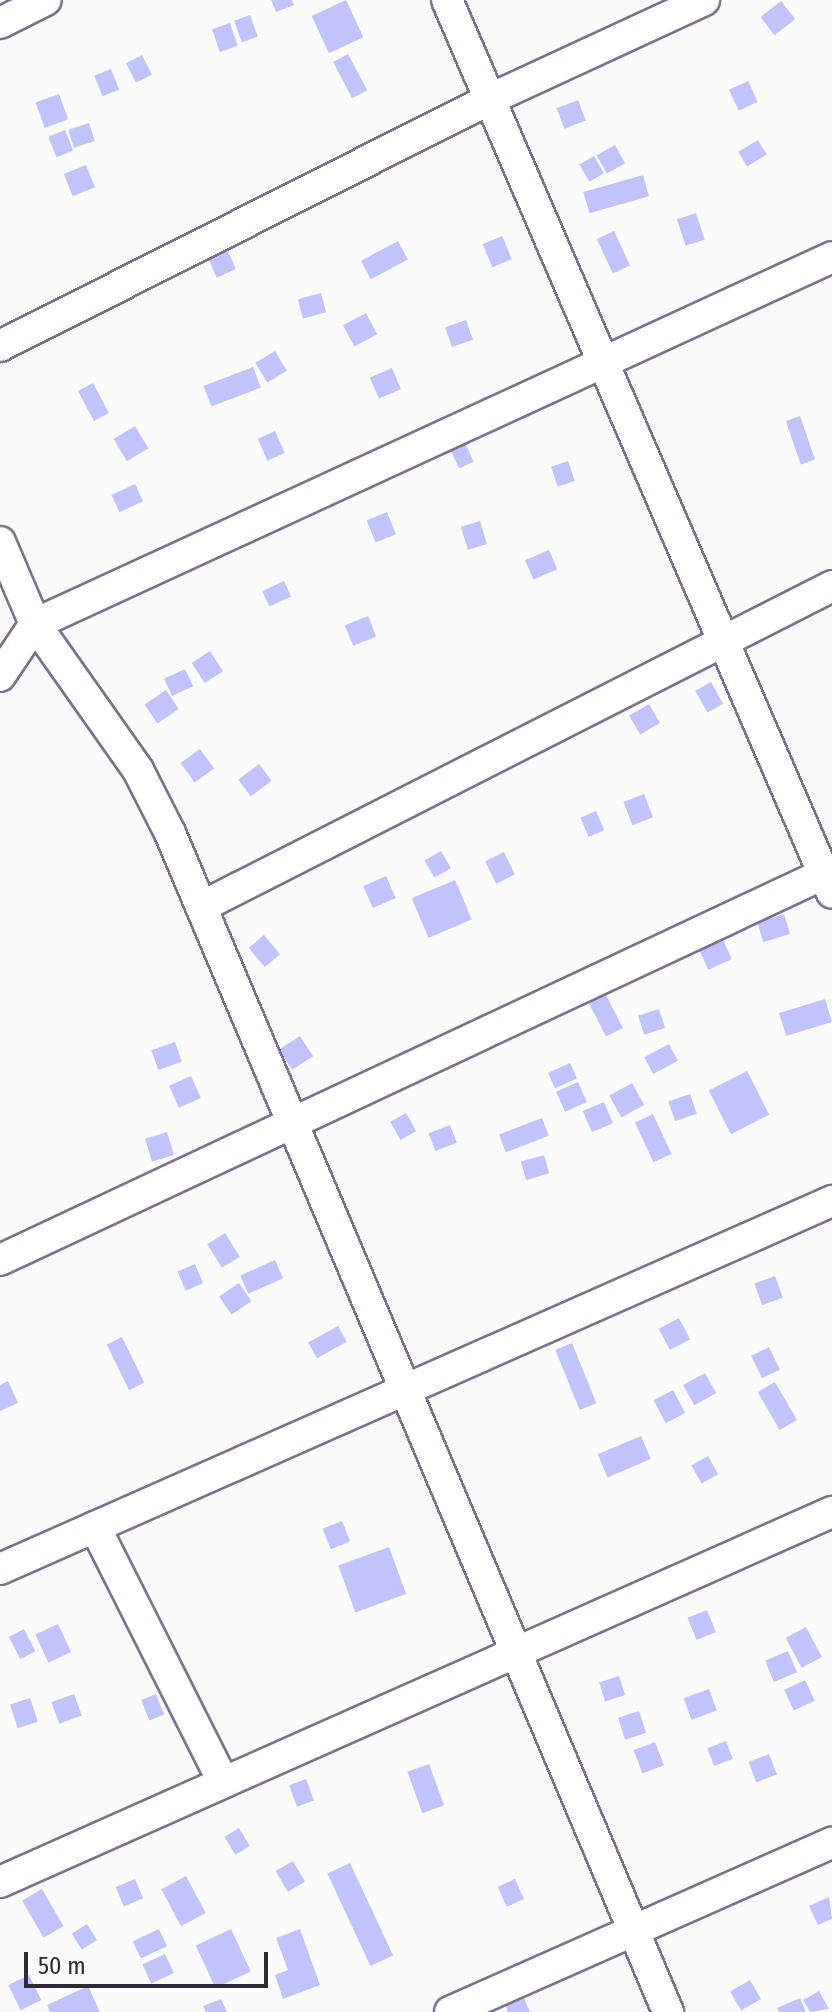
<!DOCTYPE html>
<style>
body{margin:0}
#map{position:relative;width:832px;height:2012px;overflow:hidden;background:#fbfbfb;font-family:"Fira Sans Condensed",sans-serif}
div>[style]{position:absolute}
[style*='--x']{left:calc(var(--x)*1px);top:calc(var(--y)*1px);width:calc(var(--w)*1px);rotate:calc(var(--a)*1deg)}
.building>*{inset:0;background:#c1c4fc;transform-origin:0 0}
.roads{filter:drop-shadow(2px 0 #7e6f8c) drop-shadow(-2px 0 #7e6f8c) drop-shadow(0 2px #7e6f8c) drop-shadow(0 -2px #7e6f8c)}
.minor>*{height:30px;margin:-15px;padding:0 15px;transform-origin:15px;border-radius:15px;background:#fff}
span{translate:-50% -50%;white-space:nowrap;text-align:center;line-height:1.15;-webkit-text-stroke:8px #fbfbfb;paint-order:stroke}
.scale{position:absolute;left:24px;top:1952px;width:244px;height:36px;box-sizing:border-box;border:4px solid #2f2835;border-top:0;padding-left:10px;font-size:24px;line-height:28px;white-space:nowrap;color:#2f2835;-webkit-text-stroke:6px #fbfbfb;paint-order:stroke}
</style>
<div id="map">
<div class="building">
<div style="clip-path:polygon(271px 0,292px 0,294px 5px,276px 12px)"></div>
<div style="left:346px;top:0;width:41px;height:38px;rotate:65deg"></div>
<div style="left:781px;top:1px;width:23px;height:26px;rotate:52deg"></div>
<div style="left:250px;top:15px;width:23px;height:17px;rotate:70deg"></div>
<div style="left:230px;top:23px;width:24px;height:19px;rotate:71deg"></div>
<div style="left:348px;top:54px;width:41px;height:17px;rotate:62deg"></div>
<div style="left:142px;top:55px;width:22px;height:18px;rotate:63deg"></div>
<div style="left:111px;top:69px;width:22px;height:18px;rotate:68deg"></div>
<div style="left:748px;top:81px;width:23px;height:21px;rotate:65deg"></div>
<div style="left:59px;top:94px;width:27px;height:25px;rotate:70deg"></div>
<div style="left:578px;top:100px;width:22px;height:23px;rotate:69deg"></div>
<div style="left:89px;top:123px;width:19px;height:22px;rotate:72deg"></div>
<div style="left:65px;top:130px;width:22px;height:18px;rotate:68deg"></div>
<div style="left:758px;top:140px;width:17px;height:23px;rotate:59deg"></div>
<div style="left:615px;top:145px;width:21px;height:21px;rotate:61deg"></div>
<div style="left:594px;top:156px;width:20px;height:17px;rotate:60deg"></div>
<div style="left:86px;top:165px;width:24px;height:24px;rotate:68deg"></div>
<div style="left:643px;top:175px;width:22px;height:62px;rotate:74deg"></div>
<div style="left:696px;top:213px;width:28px;height:20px;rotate:72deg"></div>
<div style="left:614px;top:231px;width:38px;height:19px;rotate:65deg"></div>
<div style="left:502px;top:236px;width:25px;height:21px;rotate:67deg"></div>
<div style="left:398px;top:241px;width:21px;height:42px;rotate:62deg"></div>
<div style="left:227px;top:249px;width:22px;height:21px;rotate:66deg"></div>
<div style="left:321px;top:293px;width:20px;height:24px;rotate:75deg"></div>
<div style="left:366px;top:313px;width:24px;height:26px;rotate:62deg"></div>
<div style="left:466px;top:320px;width:21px;height:22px;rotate:71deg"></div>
<div style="left:275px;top:351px;width:23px;height:23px;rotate:59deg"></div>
<div style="left:253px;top:367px;width:22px;height:53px;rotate:69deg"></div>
<div style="left:392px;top:368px;width:23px;height:24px;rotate:67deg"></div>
<div style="left:93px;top:383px;width:34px;height:17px;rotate:62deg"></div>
<div style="left:800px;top:416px;width:46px;height:15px;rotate:71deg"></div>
<div style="left:135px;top:426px;width:26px;height:25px;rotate:59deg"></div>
<div style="left:275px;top:431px;width:24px;height:19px;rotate:66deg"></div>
<div style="left:464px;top:441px;width:23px;height:16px;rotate:65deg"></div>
<div style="left:568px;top:461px;width:21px;height:18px;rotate:71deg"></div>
<div style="left:135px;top:484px;width:19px;height:26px;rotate:65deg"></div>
<div style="left:387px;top:512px;width:24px;height:22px;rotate:68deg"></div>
<div style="left:480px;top:521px;width:24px;height:20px;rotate:73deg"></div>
<div style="left:549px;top:550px;width:21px;height:26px;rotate:67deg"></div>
<div style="left:284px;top:581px;width:17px;height:24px;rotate:65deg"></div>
<div style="left:368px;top:616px;width:22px;height:25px;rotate:68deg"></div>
<div style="left:210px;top:651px;width:24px;height:22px;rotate:57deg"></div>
<div style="left:185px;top:669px;width:19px;height:23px;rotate:65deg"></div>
<div style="left:711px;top:682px;width:25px;height:18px;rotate:61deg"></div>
<div style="left:166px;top:690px;width:23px;height:26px;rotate:56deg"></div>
<div style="left:649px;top:704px;width:22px;height:23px;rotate:60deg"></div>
<div style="left:200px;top:749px;width:24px;height:24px;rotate:54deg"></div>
<div style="left:259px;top:764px;width:21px;height:26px;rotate:53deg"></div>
<div style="left:644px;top:794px;width:25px;height:22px;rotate:69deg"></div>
<div style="left:596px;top:811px;width:21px;height:17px;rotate:67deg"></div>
<div style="left:441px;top:851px;width:20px;height:19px;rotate:60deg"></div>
<div style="left:504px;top:852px;width:25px;height:21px;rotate:64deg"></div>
<div style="left:386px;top:876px;width:24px;height:25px;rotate:66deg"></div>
<div style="left:455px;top:880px;width:43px;height:47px;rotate:67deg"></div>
<div style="left:784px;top:914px;width:21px;height:28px;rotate:73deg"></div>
<div style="left:264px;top:935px;width:25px;height:20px;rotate:50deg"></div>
<div style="left:723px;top:940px;width:21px;height:26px;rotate:65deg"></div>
<div style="left:602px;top:987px;width:46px;height:19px;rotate:63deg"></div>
<div style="left:825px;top:999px;width:24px;height:48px;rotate:73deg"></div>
<div style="left:659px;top:1009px;width:20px;height:22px;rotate:72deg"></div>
<div style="left:300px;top:1036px;width:24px;height:25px;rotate:57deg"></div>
<div style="left:175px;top:1042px;width:21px;height:25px;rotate:71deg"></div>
<div style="left:669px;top:1044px;width:19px;height:28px;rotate:62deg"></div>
<div style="left:570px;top:1063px;width:17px;height:24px;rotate:66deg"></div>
<div style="left:747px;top:1071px;width:49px;height:43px;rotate:63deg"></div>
<div style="left:191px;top:1076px;width:24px;height:24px;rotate:66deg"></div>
<div style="left:578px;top:1082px;width:22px;height:24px;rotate:66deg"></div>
<div style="left:632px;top:1083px;width:25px;height:26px;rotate:61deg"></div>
<div style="left:690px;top:1094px;width:21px;height:23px;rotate:71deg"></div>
<div style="left:604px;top:1102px;width:23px;height:23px;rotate:67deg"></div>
<div style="left:406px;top:1113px;width:21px;height:18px;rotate:61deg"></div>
<div style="left:653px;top:1114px;width:44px;height:20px;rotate:65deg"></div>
<div style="left:542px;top:1118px;width:19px;height:46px;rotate:69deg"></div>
<div style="left:450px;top:1125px;width:19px;height:23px;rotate:69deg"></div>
<div style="left:167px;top:1132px;width:24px;height:23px;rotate:73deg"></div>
<div style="left:544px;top:1155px;width:19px;height:24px;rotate:74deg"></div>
<div style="left:225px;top:1233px;width:28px;height:21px;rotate:58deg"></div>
<div style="left:275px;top:1260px;width:20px;height:38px;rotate:66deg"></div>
<div style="left:195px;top:1264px;width:21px;height:19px;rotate:67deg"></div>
<div style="left:775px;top:1276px;width:23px;height:22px;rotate:70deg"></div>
<div style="left:239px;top:1283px;width:22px;height:24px;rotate:56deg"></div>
<div style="left:679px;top:1318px;width:24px;height:23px;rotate:62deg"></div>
<div style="left:338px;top:1326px;width:18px;height:34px;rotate:61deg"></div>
<div style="left:122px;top:1337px;width:51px;height:17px;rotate:64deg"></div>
<div style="left:572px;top:1343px;width:65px;height:18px;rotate:68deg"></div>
<div style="left:769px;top:1347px;width:25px;height:20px;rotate:64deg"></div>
<div style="left:705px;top:1373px;width:23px;height:25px;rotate:61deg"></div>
<div style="clip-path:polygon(8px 1381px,18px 1403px,0 1411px,0 1385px)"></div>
<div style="left:775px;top:1382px;width:44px;height:20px;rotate:60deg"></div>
<div style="left:673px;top:1390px;width:26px;height:22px;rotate:62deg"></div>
<div style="left:641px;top:1436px;width:25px;height:47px;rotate:67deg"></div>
<div style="left:708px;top:1456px;width:21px;height:19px;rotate:61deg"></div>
<div style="left:342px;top:1521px;width:22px;height:21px;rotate:68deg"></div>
<div style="left:389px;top:1547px;width:50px;height:54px;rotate:70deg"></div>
<div style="left:707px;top:1610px;width:24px;height:21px;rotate:68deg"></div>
<div style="left:58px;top:1624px;width:31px;height:25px;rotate:65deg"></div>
<div style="left:806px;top:1627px;width:34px;height:23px;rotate:62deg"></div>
<div style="left:24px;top:1629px;width:25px;height:17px;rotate:63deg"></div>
<div style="left:788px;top:1651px;width:23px;height:25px;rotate:67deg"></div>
<div style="left:619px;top:1676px;width:20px;height:21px;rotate:72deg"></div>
<div style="left:805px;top:1680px;width:23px;height:23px;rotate:65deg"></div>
<div style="left:709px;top:1689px;width:23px;height:27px;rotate:70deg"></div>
<div style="left:74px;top:1694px;width:23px;height:24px;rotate:70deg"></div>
<div style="left:156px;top:1694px;width:22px;height:16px;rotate:68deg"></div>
<div style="left:30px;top:1698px;width:25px;height:21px;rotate:72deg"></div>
<div style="left:639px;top:1711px;width:23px;height:22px;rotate:72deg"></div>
<div style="left:726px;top:1741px;width:19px;height:20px;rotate:69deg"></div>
<div style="left:655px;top:1742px;width:25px;height:23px;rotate:69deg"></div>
<div style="left:769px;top:1754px;width:22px;height:22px;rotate:69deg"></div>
<div style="left:429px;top:1764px;width:44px;height:23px;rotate:70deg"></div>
<div style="left:306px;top:1779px;width:23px;height:18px;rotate:70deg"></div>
<div style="left:239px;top:1828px;width:21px;height:17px;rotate:59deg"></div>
<div style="left:293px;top:1861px;width:24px;height:20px;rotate:60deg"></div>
<div style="left:350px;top:1863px;width:102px;height:25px;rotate:65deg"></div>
<div style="left:186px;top:1876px;width:42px;height:28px;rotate:62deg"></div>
<div style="left:135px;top:1879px;width:21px;height:21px;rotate:67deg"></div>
<div style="left:515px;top:1879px;width:22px;height:19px;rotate:66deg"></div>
<div style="left:42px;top:1889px;width:43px;height:23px;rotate:60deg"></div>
<div style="clip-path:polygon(829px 1897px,832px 1919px,818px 1925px,809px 1906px)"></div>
<div style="left:87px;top:1924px;width:19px;height:18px;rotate:58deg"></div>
<div style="left:159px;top:1929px;width:19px;height:29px;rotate:65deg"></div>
<div style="left:231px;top:1929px;width:47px;height:39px;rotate:65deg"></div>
<div style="clip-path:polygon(300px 1929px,320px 1985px,283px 1999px,275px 1975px,288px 1970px,276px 1938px)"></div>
<div style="left:165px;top:1954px;width:21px;height:25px;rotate:65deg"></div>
<div style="left:29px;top:1975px;width:28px;height:23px;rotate:64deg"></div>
<div style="left:750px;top:1980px;width:22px;height:23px;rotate:60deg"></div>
<div style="clip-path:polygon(88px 1986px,100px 2012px,50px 2012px,47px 2005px)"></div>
<div style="clip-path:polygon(819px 1991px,829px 2009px,810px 2012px,803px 2000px)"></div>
<div style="clip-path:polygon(524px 1998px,530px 2012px,508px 2012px,506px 2006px)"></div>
<div style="clip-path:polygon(800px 1998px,806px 2012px,779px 2012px,777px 2008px)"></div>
<div style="clip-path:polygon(221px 1999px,227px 2012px,206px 2012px,203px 2006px)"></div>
</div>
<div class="roads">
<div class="minor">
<div style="--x:447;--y:0;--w:972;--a:66.68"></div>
<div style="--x:0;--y:23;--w:51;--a:-26.6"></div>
<div style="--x:0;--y:346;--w:546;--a:-26.75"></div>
<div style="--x:488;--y:100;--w:238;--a:-24.8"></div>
<div style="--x:0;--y:542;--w:89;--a:66.9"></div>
<div style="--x:35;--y:624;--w:179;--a:54.8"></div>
<div style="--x:138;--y:770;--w:71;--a:63.1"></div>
<div style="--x:170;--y:833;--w:1280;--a:67.1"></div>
<div style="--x:0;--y:676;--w:63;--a:-56.1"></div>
<div style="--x:35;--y:624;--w:877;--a:-24.72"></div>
<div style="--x:201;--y:907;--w:708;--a:-26.96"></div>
<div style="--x:0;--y:1260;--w:919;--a:-25.11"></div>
<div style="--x:95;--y:1527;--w:283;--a:63.3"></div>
<div style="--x:0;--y:1569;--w:910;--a:-23.86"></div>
<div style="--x:0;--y:1882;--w:911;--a:-23.98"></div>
<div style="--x:450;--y:2012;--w:418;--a:-23.9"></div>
</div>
</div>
<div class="scale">50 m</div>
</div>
